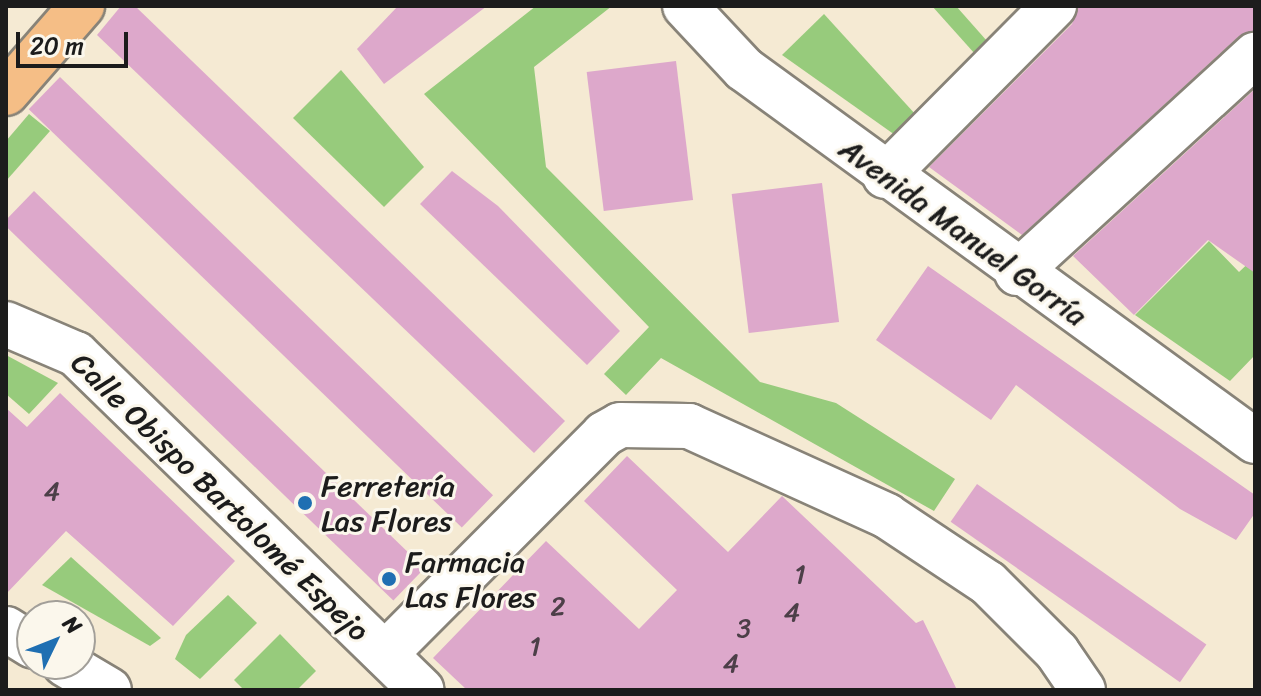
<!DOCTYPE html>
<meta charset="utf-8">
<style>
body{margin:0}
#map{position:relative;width:1261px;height:696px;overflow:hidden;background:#f5ead3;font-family:Sriracha,sans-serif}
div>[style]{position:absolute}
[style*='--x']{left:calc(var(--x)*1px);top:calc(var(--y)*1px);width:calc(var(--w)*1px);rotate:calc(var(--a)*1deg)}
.green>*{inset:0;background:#97cb7c}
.building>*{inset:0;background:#dda8cb;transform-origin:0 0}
.roads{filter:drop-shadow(2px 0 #888378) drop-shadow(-2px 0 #888378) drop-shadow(0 2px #888378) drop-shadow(0 -2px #888378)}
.minor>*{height:44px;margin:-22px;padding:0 22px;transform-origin:22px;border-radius:22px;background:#fff}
.major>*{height:44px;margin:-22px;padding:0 22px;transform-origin:22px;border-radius:22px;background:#f5be86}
.dots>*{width:22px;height:22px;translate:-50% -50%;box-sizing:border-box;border:4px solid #fbf7ec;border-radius:50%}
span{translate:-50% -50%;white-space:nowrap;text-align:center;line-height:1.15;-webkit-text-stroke:6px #fbf7ec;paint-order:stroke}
.number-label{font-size:26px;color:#4c3f48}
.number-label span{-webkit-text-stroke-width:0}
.street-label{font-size:30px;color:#1c1c1c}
.poi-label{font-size:30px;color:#1c1c1c}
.left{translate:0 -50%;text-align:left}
.frame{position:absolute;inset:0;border:8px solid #1c1c1c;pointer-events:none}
.north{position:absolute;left:16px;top:600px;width:80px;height:80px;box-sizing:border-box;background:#fbf7ec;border:2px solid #a29f99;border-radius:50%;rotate:47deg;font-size:22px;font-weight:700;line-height:32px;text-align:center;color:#1c1c1c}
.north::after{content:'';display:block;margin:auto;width:28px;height:36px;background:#1f6fb2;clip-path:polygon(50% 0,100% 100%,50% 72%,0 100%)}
.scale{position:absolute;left:16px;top:32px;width:112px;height:36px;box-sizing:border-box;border:4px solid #1c1c1c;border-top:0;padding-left:10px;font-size:24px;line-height:28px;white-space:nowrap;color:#1c1c1c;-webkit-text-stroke:6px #fbf7ec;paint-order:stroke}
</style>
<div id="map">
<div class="green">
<div style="clip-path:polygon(536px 6px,612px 6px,534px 67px,546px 167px,760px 382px,836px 403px,955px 479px,934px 511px,661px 358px,626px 395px,604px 374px,649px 327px,424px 94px)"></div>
<div style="clip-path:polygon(932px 6px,956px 6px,987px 41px,975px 54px)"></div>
<div style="clip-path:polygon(824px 14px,916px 115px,895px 135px,782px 55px)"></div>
<div style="clip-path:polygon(341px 70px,424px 167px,384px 207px,293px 118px)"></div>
<div style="clip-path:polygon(29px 114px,50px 131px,6px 181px,6px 141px)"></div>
<div style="clip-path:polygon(1209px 241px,1239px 272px,1255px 257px,1255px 355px,1230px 381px,1135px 315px)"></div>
<div style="clip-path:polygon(6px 355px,58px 383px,29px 414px,6px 394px)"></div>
<div style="clip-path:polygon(71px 557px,161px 638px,150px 646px,42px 585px)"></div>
<div style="clip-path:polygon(228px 595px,257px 623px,200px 679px,175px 659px,186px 635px)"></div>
<div style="clip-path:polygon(280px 634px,316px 671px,297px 690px,244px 690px,234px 680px)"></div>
</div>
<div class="building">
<div style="clip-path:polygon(121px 6px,135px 6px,565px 421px,534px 453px,97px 35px)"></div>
<div style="clip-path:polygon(398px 6px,487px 6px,384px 84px,357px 49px)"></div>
<div style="clip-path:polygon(1078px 6px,1255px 6px,1255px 31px,1238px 37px,1022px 235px,929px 167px,1072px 24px)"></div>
<div style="left:676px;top:61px;width:140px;height:90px;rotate:83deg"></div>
<div style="left:60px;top:77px;width:602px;height:45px;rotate:44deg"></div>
<div style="clip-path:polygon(1255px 89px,1255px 273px,1208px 240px,1134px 315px,1073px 256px)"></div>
<div style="clip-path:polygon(452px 171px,498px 206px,620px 331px,587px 365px,420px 204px)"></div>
<div style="left:822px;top:183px;width:140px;height:91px;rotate:83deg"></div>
<div style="left:34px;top:191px;width:543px;height:45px;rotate:44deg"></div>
<div style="clip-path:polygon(928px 266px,1255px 495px,1255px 513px,1236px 540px,1180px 509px,1016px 385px,991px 420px,876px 340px)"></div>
<div style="clip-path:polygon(60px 393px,235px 561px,173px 626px,66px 531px,6px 594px,6px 408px,27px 427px)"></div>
<div style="clip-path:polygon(627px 456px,728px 552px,782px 496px,916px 623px,923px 620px,957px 690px,467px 690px,433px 658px,546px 541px,639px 629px,677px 590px,584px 501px)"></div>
<div style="left:977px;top:484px;width:280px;height:46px;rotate:35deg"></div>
</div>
<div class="roads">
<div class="minor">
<div style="--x:685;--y:6;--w:86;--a:46.9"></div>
<div style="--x:744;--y:69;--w:632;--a:36.05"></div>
<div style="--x:885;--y:176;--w:240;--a:-45.2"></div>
<div style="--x:1017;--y:273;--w:323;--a:-42.5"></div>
<div style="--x:6;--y:324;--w:76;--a:23.2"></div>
<div style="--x:76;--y:354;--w:482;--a:44.2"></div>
<div style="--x:6;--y:629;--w:31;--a:32"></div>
<div style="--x:385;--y:654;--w:310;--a:-45.1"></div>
<div style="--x:604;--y:434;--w:18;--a:-29"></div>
<div style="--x:620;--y:425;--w:69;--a:0.8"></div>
<div style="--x:689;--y:426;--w:217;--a:24.4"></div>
<div style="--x:887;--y:516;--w:121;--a:33.6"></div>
<div style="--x:988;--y:583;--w:98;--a:45"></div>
<div style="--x:1057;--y:652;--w:46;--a:55.6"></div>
<div style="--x:65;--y:664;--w:51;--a:30.6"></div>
</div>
<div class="major">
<div style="--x:6;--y:93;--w:116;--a:-48.9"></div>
</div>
</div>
<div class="dots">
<div style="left:305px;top:503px;background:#1f6fb2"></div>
<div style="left:389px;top:579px;background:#1f6fb2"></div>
</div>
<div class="number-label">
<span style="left:52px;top:492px">4</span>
<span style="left:800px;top:575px">1</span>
<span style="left:558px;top:607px">2</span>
<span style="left:792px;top:613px">4</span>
<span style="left:744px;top:629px">3</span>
<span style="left:535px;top:647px">1</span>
<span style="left:731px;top:664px">4</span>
</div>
<div class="street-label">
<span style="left:963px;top:232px;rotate:36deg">Avenida Manuel Gorría</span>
<span style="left:220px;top:497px;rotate:44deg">Calle Obispo Bartolomé Espejo</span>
</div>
<div class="poi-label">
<span class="left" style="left:321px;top:503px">Ferretería<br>Las Flores</span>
<span class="left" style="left:405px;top:579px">Farmacia<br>Las Flores</span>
</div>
<div class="frame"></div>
<div class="north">N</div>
<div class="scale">20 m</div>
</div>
